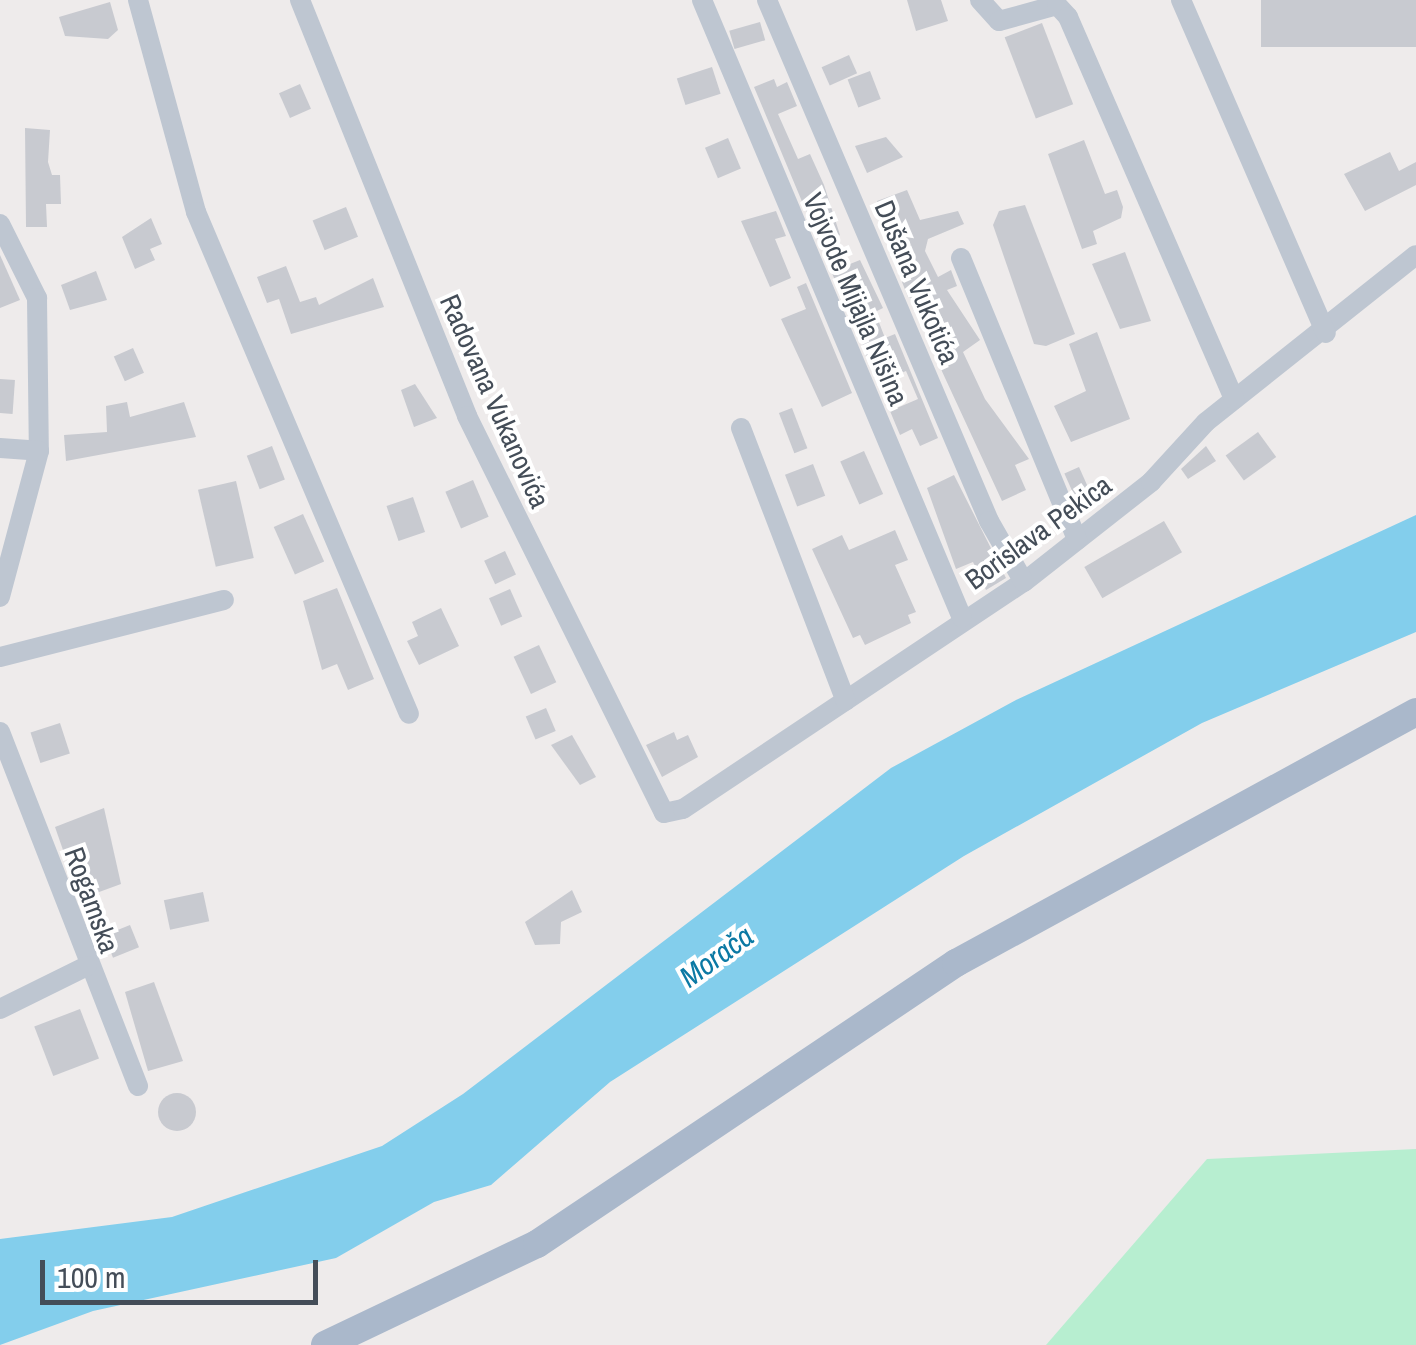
<!DOCTYPE html>
<meta charset="utf-8">
<style>
body{margin:0}
#map{position:relative;width:1416px;height:1345px;overflow:hidden;background:#eeebeb;font-family:"Archivo Narrow",sans-serif}
div>[style]{position:absolute}
[style*='--x']{left:calc(var(--x)*1px);top:calc(var(--y)*1px);width:calc(var(--w)*1px);rotate:calc(var(--a)*1deg)}
.green>*{inset:0;background:#b7eed0}
.water>*{inset:0;background:#83ceec}
.building>*{inset:0;background:#c8cad0;transform-origin:0 0}
.round{border-radius:50%}
.minor>*{height:20px;margin:-10px;padding:0 10px;transform-origin:10px;border-radius:10px;background:#bec6d1}
.major>*{height:28px;margin:-14px;padding:0 14px;transform-origin:14px;border-radius:14px;background:#aab8cb}
span{translate:-50% -50%;white-space:nowrap;text-align:center;line-height:1.15;-webkit-text-stroke:8px #fff;paint-order:stroke}
.street-label{font-size:28px;color:#444d58}
.water-label{font-size:30px;color:#0b79a4;font-style:italic}
.scale{position:absolute;left:40px;top:1260px;width:278px;height:45px;box-sizing:border-box;border:5px solid #444d58;border-top:0;padding-left:12px;font-size:30px;line-height:35px;white-space:nowrap;color:#444d58;-webkit-text-stroke:8px #fff;paint-order:stroke}
</style>
<div id="map">
<div class="green">
<div style="clip-path:polygon(1416px 1149px,1416px 1345px,1046px 1345px,1207px 1159px)"></div>
</div>
<div class="water">
<div style="clip-path:polygon(1416px 515px,1416px 632px,1202px 723px,964px 856px,610px 1082px,491px 1185px,434px 1202px,336px 1258px,93px 1311px,0 1345px,0 1239px,172px 1217px,382px 1146px,463px 1094px,891px 768px,1016px 700px)"></div>
</div>
<div class="building">
<div style="clip-path:polygon(907px 0,941px 0,948px 21px,916px 31px)"></div>
<div style="left:1261px;top:0;width:155px;height:47px"></div>
<div style="clip-path:polygon(110px 2px,118px 30px,108px 39px,65px 36px,59px 17px)"></div>
<div style="left:760px;top:22px;width:19px;height:32px;rotate:74deg"></div>
<div style="left:1042px;top:23px;width:87px;height:40px;rotate:69deg"></div>
<div style="left:849px;top:55px;width:20px;height:30px;rotate:66deg"></div>
<div style="left:712px;top:67px;width:28px;height:37px;rotate:72deg"></div>
<div style="left:870px;top:71px;width:30px;height:24px;rotate:69deg"></div>
<div style="clip-path:polygon(774px 79px,777px 87px,787px 82px,797px 106px,778px 114px,798px 159px,810px 154px,824px 185px,840px 235px,830px 240px,840px 268px,860px 260px,883px 308px,875px 312px,885px 338px,895px 334px,938px 438px,920px 446px,912px 429px,900px 435px,890px 411px,918px 399px,906px 371px,878px 383px,754px 87px)"></div>
<div style="left:300px;top:84px;width:27px;height:23px;rotate:66deg"></div>
<div style="clip-path:polygon(25px 128px,50px 130px,48px 162px,52px 175px,60px 175px,61px 204px,46px 204px,47px 227px,26px 227px)"></div>
<div style="clip-path:polygon(886px 137px,903px 157px,867px 173px,855px 146px)"></div>
<div style="left:728px;top:138px;width:33px;height:25px;rotate:67deg"></div>
<div style="clip-path:polygon(1084px 140px,1105px 194px,1117px 190px,1123px 207px,1121px 218px,1093px 231px,1097px 244px,1082px 249px,1048px 154px)"></div>
<div style="clip-path:polygon(1390px 152px,1399px 171px,1416px 162px,1416px 185px,1365px 211px,1344px 174px)"></div>
<div style="clip-path:polygon(907px 190px,920px 220px,958px 211px,964px 224px,928px 239px,925px 251px,938px 277px,951px 270px,957px 286px,947px 290px,980px 340px,963px 352px,985px 399px,1029px 459px,1015px 465px,1026px 490px,1002px 501px,927px 339px,936px 335px,921px 300px,908px 297px,902px 282px,908px 273px,877px 201px)"></div>
<div style="clip-path:polygon(1025px 205px,1075px 334px,1046px 346px,1034px 344px,993px 225px,999px 211px)"></div>
<div style="left:346px;top:207px;width:32px;height:36px;rotate:68deg"></div>
<div style="clip-path:polygon(776px 211px,786px 236px,775px 239px,791px 278px,770px 287px,741px 221px)"></div>
<div style="clip-path:polygon(151px 218px,162px 244px,150px 249px,155px 260px,135px 269px,122px 237px)"></div>
<div style="clip-path:polygon(1125px 252px,1151px 321px,1120px 329px,1092px 264px)"></div>
<div style="clip-path:polygon(0 255px,20px 300px,0 308px)"></div>
<div style="clip-path:polygon(286px 266px,300px 302px,316px 297px,319px 305px,373px 278px,384px 307px,291px 334px,279px 299px,267px 303px,257px 277px)"></div>
<div style="clip-path:polygon(96px 271px,107px 300px,70px 310px,61px 285px)"></div>
<div style="clip-path:polygon(806px 283px,852px 393px,822px 407px,781px 319px,806px 309px,797px 287px)"></div>
<div style="clip-path:polygon(1097px 332px,1130px 419px,1071px 442px,1054px 406px,1086px 391px,1069px 344px)"></div>
<div style="left:133px;top:348px;width:27px;height:21px;rotate:66deg"></div>
<div style="left:0;top:379px;width:15px;height:34px;rotate:4deg"></div>
<div style="clip-path:polygon(415px 384px,437px 418px,414px 427px,401px 390px)"></div>
<div style="clip-path:polygon(127px 402px,130px 417px,184px 402px,196px 437px,66px 461px,64px 435px,107px 432px,106px 406px)"></div>
<div style="left:792px;top:408px;width:43px;height:14px;rotate:69deg"></div>
<div style="left:1258px;top:432px;width:31px;height:40px;rotate:54deg"></div>
<div style="left:272px;top:446px;width:36px;height:27px;rotate:69deg"></div>
<div style="clip-path:polygon(1206px 446px,1216px 461px,1188px 479px,1181px 469px)"></div>
<div style="left:864px;top:451px;width:47px;height:26px;rotate:66deg"></div>
<div style="left:813px;top:464px;width:34px;height:30px;rotate:69deg"></div>
<div style="left:1079px;top:467px;width:42px;height:16px;rotate:66deg"></div>
<div style="clip-path:polygon(954px 475px,1006px 578px,986px 590px,973px 562px,956px 569px,927px 488px)"></div>
<div style="left:473px;top:480px;width:40px;height:30px;rotate:67deg"></div>
<div style="left:236px;top:481px;width:79px;height:39px;rotate:77deg"></div>
<div style="left:413px;top:497px;width:37px;height:28px;rotate:71deg"></div>
<div style="left:303px;top:514px;width:52px;height:32px;rotate:66deg"></div>
<div style="left:1164px;top:521px;width:36px;height:92px;rotate:60deg"></div>
<div style="clip-path:polygon(895px 530px,908px 560px,895px 565px,916px 612px,908px 615px,911px 623px,865px 645px,860px 635px,853px 638px,812px 549px,842px 535px,849px 550px)"></div>
<div style="left:505px;top:551px;width:26px;height:23px;rotate:65deg"></div>
<div style="clip-path:polygon(337px 588px,374px 679px,348px 690px,337px 664px,322px 670px,303px 601px)"></div>
<div style="left:510px;top:589px;width:30px;height:23px;rotate:66deg"></div>
<div style="clip-path:polygon(441px 608px,459px 646px,419px 665px,407px 641px,418px 636px,412px 622px)"></div>
<div style="left:539px;top:645px;width:41px;height:28px;rotate:65deg"></div>
<div style="left:546px;top:708px;width:25px;height:22px;rotate:67deg"></div>
<div style="left:60px;top:723px;width:32px;height:31px;rotate:72deg"></div>
<div style="clip-path:polygon(674px 732px,677px 740px,688px 735px,698px 757px,662px 777px,646px 745px)"></div>
<div style="clip-path:polygon(572px 735px,596px 777px,580px 785px,551px 745px)"></div>
<div style="clip-path:polygon(104px 808px,121px 884px,80px 899px,55px 827px)"></div>
<div style="clip-path:polygon(572px 890px,582px 912px,561px 922px,560px 944px,535px 945px,525px 922px)"></div>
<div style="left:203px;top:892px;width:30px;height:40px;rotate:78deg"></div>
<div style="left:130px;top:925px;width:24px;height:28px;rotate:68deg"></div>
<div style="clip-path:polygon(154px 982px,183px 1061px,148px 1071px,125px 992px)"></div>
<div style="left:80px;top:1009px;width:53px;height:49px;rotate:69deg"></div>
<div class="round" style="left:158px;top:1093px;width:38px;height:38px"></div>
</div>
<div class="minor">
<div style="--x:138;--y:0;--w:220;--a:74.7"></div>
<div style="--x:196;--y:212;--w:545;--a:67.01"></div>
<div style="--x:300;--y:0;--w:448;--a:68.1"></div>
<div style="--x:467;--y:416;--w:443;--a:63.6"></div>
<div style="--x:664;--y:813;--w:19;--a:-12"></div>
<div style="--x:683;--y:809;--w:410;--a:-33.7"></div>
<div style="--x:1024;--y:582;--w:162;--a:-38.2"></div>
<div style="--x:1151;--y:482;--w:81;--a:-47.5"></div>
<div style="--x:1206;--y:422;--w:268;--a:-38.5"></div>
<div style="--x:702;--y:0;--w:670;--a:67.18"></div>
<div style="--x:767;--y:0;--w:566;--a:66.92"></div>
<div style="--x:989;--y:521;--w:70;--a:60.2"></div>
<div style="--x:980;--y:0;--w:28;--a:48"></div>
<div style="--x:999;--y:21;--w:60;--a:-15.4"></div>
<div style="--x:1057;--y:5;--w:16;--a:47"></div>
<div style="--x:1068;--y:17;--w:417;--a:66.5"></div>
<div style="--x:1181;--y:0;--w:363;--a:66.5"></div>
<div style="--x:0;--y:224;--w:83;--a:63.4"></div>
<div style="--x:37;--y:298;--w:153;--a:89.3"></div>
<div style="--x:39;--y:451;--w:151;--a:105"></div>
<div style="--x:961;--y:258;--w:305;--a:67.6"></div>
<div style="--x:741;--y:428;--w:292;--a:69"></div>
<div style="--x:0;--y:448;--w:39;--a:4"></div>
<div style="--x:0;--y:657;--w:231;--a:-14.3"></div>
<div style="--x:0;--y:732;--w:380;--a:68.7"></div>
<div style="--x:0;--y:1009;--w:97;--a:-26.3"></div>
</div>
<div class="major">
<div style="--x:325;--y:1345;--w:235;--a:-25.5"></div>
<div style="--x:537;--y:1244;--w:505;--a:-33.85"></div>
<div style="--x:956;--y:963;--w:524;--a:-28.62"></div>
</div>
<div class="street-label">
<span style="left:917px;top:282px;rotate:67deg">Dušana Vukotića</span>
<span style="left:856px;top:299px;rotate:67deg">Vojvode Mijajla Nišina</span>
<span style="left:495px;top:401px;rotate:66deg">Radovana Vukanovića</span>
<span style="left:1038px;top:532px;rotate:-36deg">Borislava Pekica</span>
<span style="left:92px;top:900px;rotate:70deg">Rogamska</span>
</div>
<div class="water-label">
<span style="left:716px;top:956px;rotate:-36deg">Morača</span>
</div>
<div class="scale">100 m</div>
</div>
